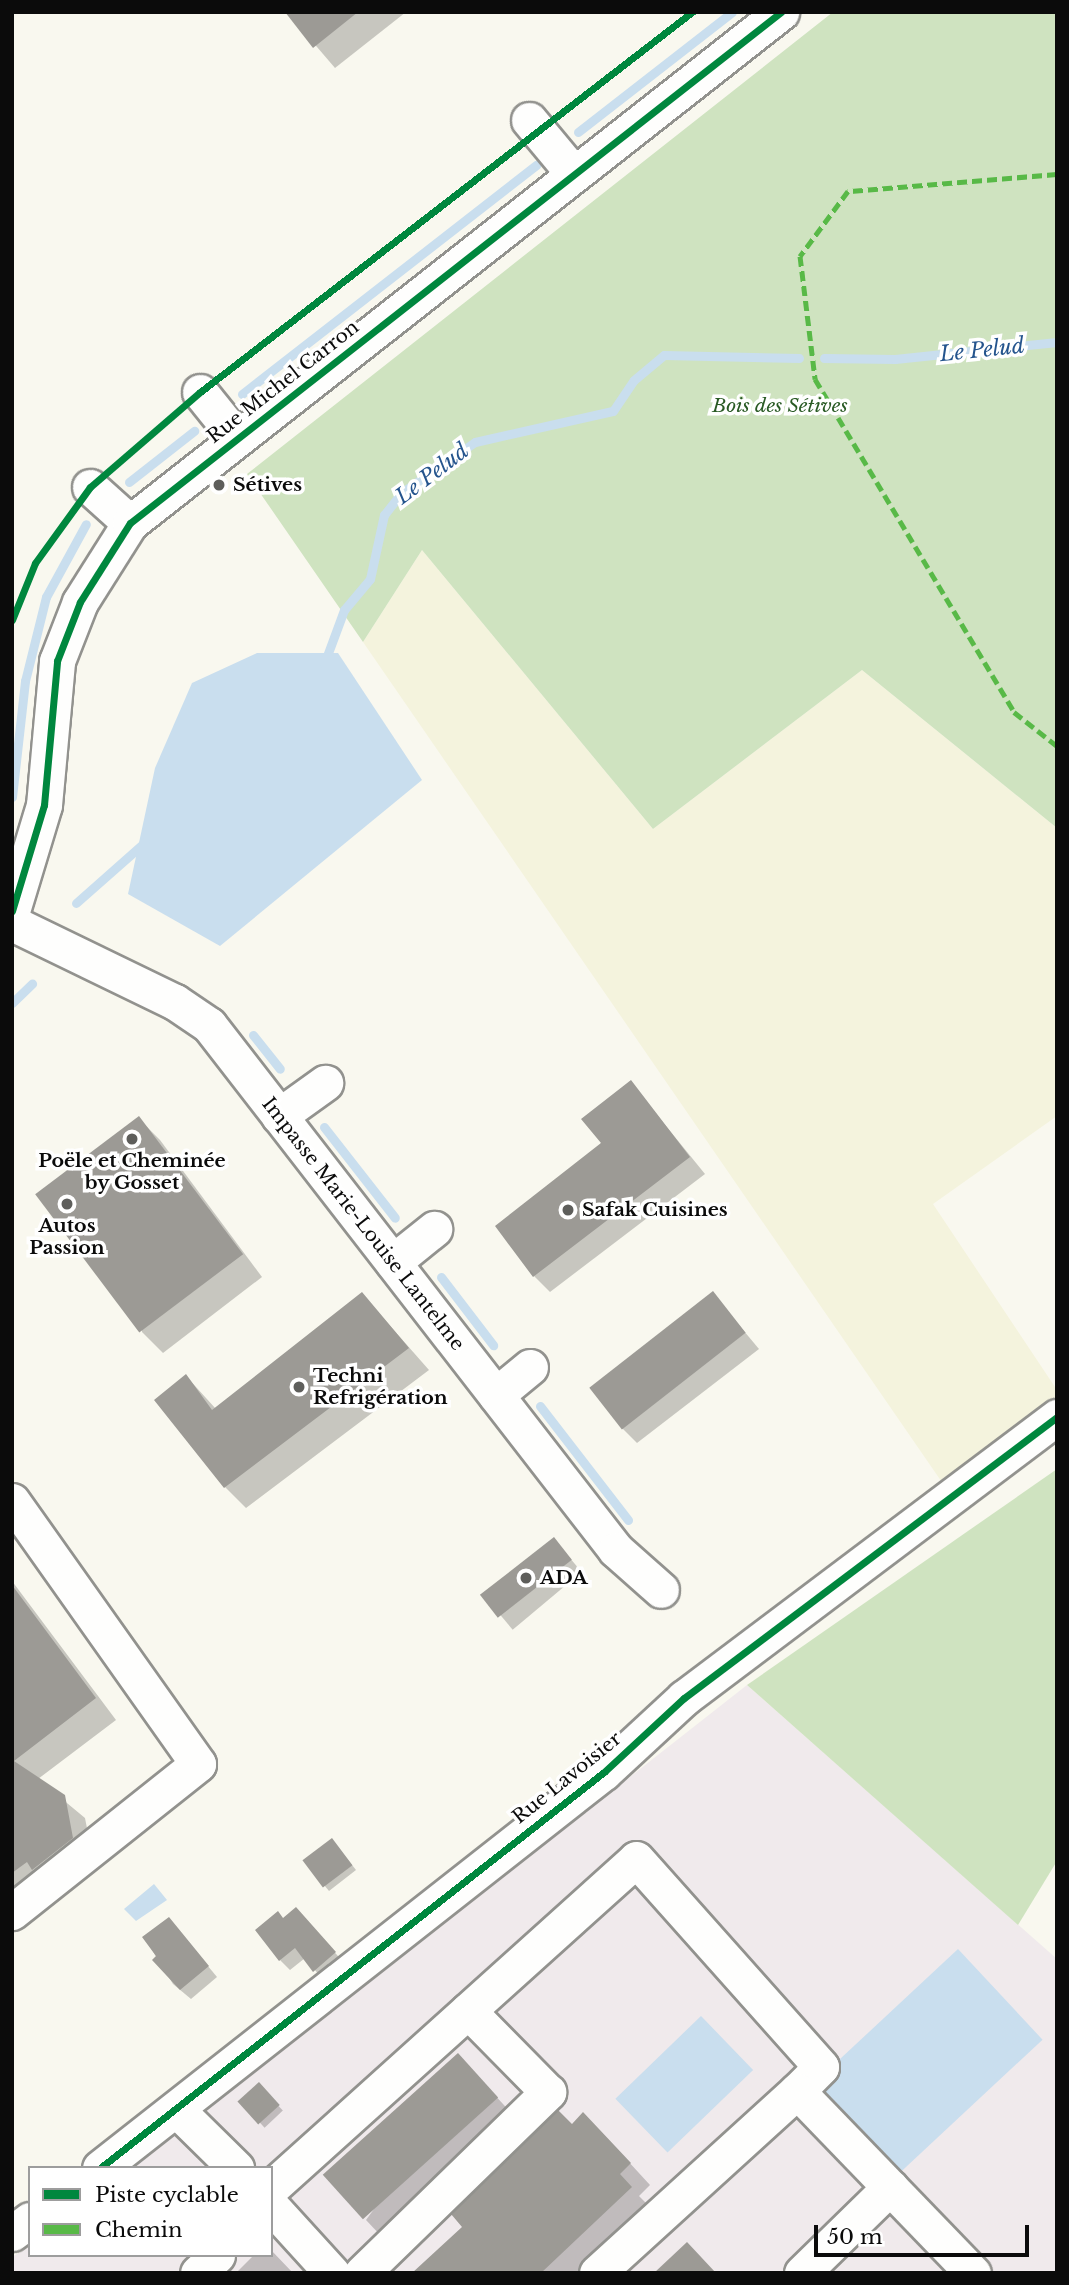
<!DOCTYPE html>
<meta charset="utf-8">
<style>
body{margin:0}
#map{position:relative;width:1069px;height:2285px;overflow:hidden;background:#f9f8ef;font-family:"Libre Baskerville",serif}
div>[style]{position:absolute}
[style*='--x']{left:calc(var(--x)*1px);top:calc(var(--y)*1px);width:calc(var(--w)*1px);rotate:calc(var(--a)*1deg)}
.industrial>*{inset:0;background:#f0eaec}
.farmland>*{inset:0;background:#f4f3dd}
.forest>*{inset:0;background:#cfe3c0}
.water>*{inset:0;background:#c9deee;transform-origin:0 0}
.shadow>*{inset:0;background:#0003;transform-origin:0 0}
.stream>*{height:9px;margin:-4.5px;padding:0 4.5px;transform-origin:4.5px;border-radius:4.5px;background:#c9deee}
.building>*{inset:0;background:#9c9a95;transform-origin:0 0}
.roads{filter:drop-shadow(2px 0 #92928e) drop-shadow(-2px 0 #92928e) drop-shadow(0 2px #92928e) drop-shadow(0 -2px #92928e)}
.minor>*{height:35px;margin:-17.5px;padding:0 17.5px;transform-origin:17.5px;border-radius:17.5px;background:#fefefd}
.quiet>*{height:5px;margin-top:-2.5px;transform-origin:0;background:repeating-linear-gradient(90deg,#58b947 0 10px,transparent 0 15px)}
.cycleway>*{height:7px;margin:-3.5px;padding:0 3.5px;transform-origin:3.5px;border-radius:3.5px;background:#00873e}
.dots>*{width:19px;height:19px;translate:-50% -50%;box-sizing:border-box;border:4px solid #fff;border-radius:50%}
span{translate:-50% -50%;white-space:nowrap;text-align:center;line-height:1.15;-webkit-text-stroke:7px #fff;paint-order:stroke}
.street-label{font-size:19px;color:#0b0b0b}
.park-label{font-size:19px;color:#295a24;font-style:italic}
.poi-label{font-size:19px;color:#0b0b0b;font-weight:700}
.left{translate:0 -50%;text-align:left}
.water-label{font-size:21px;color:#24548d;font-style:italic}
.frame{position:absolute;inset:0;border:14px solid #0b0b0b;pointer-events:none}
.legend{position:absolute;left:28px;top:2166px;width:245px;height:91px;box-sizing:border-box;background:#fff;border:2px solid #9d9d9d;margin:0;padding:9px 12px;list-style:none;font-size:21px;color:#0b0b0b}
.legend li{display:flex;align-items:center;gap:14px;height:35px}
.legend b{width:35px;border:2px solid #9d9d9d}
.scale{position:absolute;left:814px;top:2225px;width:215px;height:32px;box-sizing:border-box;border:4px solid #0b0b0b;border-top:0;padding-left:9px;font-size:21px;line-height:24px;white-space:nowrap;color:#0b0b0b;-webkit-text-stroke:5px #fff;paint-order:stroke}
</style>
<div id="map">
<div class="industrial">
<div style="clip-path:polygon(747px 1685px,1057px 1959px,1057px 2273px,12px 2273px,12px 2257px,30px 2246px,30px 2255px,271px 2255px,271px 2168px,132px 2168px)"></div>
</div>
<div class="farmland">
<div style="clip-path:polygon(422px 550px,653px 829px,862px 670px,1057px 828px,1057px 1116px,933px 1204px,1057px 1390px,1057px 1408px,948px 1491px,363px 642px)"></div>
</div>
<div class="forest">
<div style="clip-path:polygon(833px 12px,1057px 12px,1057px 828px,862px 670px,653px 829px,422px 550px,363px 642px,247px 474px)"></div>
<div style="clip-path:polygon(1057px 1469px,1057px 1861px,1018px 1925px,747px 1685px)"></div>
</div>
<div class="water">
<div style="clip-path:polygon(257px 653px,338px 653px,422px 780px,220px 946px,128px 894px,155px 768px,192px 683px)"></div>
<div style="clip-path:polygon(154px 1884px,167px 1900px,136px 1921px,124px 1909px)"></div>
<div style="left:958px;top:1949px;width:124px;height:197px;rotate:47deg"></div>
<div style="left:701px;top:2016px;width:75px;height:119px;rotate:46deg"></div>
</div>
<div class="shadow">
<div style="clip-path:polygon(287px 12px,406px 12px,335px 68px)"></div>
<div style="clip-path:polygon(631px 1083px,705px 1174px,550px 1292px,534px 1276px)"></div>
<div style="clip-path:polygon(139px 1119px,160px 1140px,262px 1277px,163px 1353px,142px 1332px)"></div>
<div style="clip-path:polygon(362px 1294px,429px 1370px,246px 1508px,225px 1487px,186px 1376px,216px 1409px)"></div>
<div style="clip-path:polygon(713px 1294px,759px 1349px,637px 1443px,622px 1428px)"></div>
<div style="left:554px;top:1539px;width:43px;height:90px;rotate:50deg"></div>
<div style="clip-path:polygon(12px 1581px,116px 1720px,38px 1779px,85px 1818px,93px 1859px,12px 1909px)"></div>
<div style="clip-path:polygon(337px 1846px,356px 1870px,329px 1891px,305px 1862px)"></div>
<div style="clip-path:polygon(169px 1919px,217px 1977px,191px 1999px,173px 1984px,144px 1937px)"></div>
<div style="clip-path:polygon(306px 1920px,345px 1964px,324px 1981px,305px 1958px,290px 1970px,280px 1960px)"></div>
<div style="clip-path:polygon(474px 2072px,513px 2115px,382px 2237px,366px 2220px)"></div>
<div style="left:259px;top:2085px;width:35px;height:25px;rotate:47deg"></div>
<div style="clip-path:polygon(572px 2126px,604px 2135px,650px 2185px,639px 2196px,651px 2208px,583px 2273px,421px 2273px)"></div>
<div style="clip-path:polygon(271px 2250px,293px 2273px,236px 2273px,254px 2255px,271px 2255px)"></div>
</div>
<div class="stream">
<div style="--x:578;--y:132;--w:195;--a:-37.9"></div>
<div style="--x:824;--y:358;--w:71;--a:0.8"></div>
<div style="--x:895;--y:359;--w:163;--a:-6"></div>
<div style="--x:242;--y:394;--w:373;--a:-37.9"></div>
<div style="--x:129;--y:482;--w:83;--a:-38.1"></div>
<div style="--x:324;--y:664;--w:58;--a:-69.7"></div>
<div style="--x:344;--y:610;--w:40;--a:-50"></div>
<div style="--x:370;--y:579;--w:66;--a:-77.7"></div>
<div style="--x:384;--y:515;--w:28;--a:-52"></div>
<div style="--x:401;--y:493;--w:90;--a:-34.6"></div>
<div style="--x:475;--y:442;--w:141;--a:-12.7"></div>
<div style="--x:613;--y:411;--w:37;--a:-56"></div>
<div style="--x:634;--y:380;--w:39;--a:-40"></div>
<div style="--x:664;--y:355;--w:135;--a:1.3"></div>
<div style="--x:12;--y:797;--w:117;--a:-83.6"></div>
<div style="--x:25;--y:681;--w:87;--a:-76"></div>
<div style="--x:46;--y:597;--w:83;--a:-61.3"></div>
<div style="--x:76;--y:903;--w:92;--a:-41.5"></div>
<div style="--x:12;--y:1003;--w:28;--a:-44"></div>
<div style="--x:253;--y:1035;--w:43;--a:51.5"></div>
<div style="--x:324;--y:1127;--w:115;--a:52"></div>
<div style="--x:441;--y:1277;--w:86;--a:52.6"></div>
<div style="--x:540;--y:1406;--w:144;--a:52.3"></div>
</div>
<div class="building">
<div style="clip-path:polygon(285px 12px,358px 12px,313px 48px)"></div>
<div style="clip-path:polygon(631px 1080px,690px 1157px,533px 1277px,495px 1226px,601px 1143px,581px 1119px)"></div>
<div style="left:139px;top:1116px;width:173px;height:130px;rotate:53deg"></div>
<div style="left:713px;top:1291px;width:53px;height:157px;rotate:52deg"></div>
<div style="clip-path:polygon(362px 1292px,409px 1348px,224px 1488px,154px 1400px,186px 1374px,212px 1410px)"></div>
<div style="left:554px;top:1537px;width:29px;height:94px;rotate:52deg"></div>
<div style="clip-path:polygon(12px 1585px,96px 1698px,14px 1761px,65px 1795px,73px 1838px,32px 1870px,27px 1862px,12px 1873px)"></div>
<div style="left:332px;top:1838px;width:34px;height:37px;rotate:53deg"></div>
<div style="clip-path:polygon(296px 1907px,336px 1952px,313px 1972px,295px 1948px,279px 1961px,255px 1930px,278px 1911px,283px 1918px)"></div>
<div style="clip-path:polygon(169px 1917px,209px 1966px,180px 1990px,152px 1960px,156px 1956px,142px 1937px)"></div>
<div style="left:458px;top:2053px;width:60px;height:182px;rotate:48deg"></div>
<div style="left:259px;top:2082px;width:31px;height:29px;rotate:48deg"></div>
<div style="clip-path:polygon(558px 2110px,572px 2124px,583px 2112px,631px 2163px,620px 2174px,632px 2187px,541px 2273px,412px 2273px,462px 2227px,451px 2214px)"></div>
<div style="clip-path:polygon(687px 2242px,716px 2273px,654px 2273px)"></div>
</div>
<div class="roads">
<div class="minor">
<div style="--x:529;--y:120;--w:70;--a:50.2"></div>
<div style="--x:200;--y:392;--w:59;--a:51.2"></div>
<div style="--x:90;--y:487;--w:54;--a:42"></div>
<div style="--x:12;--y:911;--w:111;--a:-73.2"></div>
<div style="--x:44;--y:805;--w:145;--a:-84.8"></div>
<div style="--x:57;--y:661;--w:63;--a:-68.7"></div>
<div style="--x:80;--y:602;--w:93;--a:-57.7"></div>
<div style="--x:130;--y:523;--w:828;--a:-38.13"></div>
<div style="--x:12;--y:923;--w:181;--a:25.9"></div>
<div style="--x:175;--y:1002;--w:41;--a:34.1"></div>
<div style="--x:209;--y:1025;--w:664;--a:52.22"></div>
<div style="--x:616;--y:1550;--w:60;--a:41.6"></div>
<div style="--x:279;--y:1116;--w:57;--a:-35.7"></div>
<div style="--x:393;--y:1262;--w:53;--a:-38.8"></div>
<div style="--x:496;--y:1395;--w:44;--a:-39.5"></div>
<div style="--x:12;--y:1501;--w:322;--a:54.7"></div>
<div style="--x:198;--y:1764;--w:238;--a:141.5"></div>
<div style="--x:177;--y:2110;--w:83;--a:44.5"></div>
<div style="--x:100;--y:2168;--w:641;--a:-38.16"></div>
<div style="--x:604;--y:1772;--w:109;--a:-42.8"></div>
<div style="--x:684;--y:1698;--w:467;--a:-37"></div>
<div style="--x:271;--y:2188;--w:491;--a:-42"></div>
<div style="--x:636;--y:1859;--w:278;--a:48.3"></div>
<div style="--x:821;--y:2067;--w:34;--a:135"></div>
<div style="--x:797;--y:2091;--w:253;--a:46"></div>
<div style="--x:271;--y:2206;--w:91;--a:47.7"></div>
<div style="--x:12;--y:2233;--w:22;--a:-36"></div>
<div style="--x:198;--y:2273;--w:26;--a:-43"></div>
<div style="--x:362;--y:2273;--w:260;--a:-44.2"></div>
<div style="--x:548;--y:2092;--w:114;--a:-134.6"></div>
<div style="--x:597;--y:2273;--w:270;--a:-42.3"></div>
<div style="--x:802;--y:2273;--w:123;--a:-44.3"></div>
</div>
</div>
<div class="quiet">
<div style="--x:1057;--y:174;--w:210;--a:175.3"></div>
<div style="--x:848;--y:191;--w:81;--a:126.4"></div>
<div style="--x:800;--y:256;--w:124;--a:83"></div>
<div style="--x:815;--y:379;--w:388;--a:59.1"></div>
<div style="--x:1014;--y:712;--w:55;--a:38.3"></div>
</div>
<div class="cycleway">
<div style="--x:12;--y:620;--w:61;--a:-68"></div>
<div style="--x:35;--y:563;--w:94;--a:-54.1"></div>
<div style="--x:90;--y:487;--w:145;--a:-40.8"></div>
<div style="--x:200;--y:392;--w:622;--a:-37.68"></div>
<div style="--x:12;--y:911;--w:111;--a:-73.2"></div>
<div style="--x:44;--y:805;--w:145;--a:-84.8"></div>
<div style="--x:57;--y:661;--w:63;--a:-68.7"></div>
<div style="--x:80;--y:602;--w:93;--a:-57.7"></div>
<div style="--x:130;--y:523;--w:828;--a:-38.13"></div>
<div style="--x:100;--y:2168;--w:641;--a:-38.16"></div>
<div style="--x:604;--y:1772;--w:109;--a:-42.8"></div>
<div style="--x:684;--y:1698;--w:467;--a:-37"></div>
</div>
<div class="dots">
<div style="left:219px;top:485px;background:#5e5e5b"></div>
<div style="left:132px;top:1139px;background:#5e5e5b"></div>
<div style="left:67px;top:1204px;background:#5e5e5b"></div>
<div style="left:568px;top:1210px;background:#5e5e5b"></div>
<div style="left:299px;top:1387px;background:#5e5e5b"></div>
<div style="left:526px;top:1578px;background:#5e5e5b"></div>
</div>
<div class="street-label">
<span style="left:283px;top:382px;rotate:-38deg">Rue Michel Carron</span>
<span style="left:363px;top:1224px;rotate:52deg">Impasse Marie-Louise Lantelme</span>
<span style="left:567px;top:1778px;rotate:-39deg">Rue Lavoisier</span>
</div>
<div class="park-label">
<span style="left:780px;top:406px">Bois des Sétives</span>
</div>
<div class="poi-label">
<span class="left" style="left:233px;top:485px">Sétives</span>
<span style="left:132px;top:1172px">Poële et Cheminée<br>by Gosset</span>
<span class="left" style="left:582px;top:1210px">Safak Cuisines</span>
<span style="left:67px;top:1237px">Autos<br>Passion</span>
<span class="left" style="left:313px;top:1387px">Techni<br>Refrigération</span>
<span class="left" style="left:540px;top:1578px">ADA</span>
</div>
<div class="water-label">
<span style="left:982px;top:350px;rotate:-6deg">Le Pelud</span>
<span style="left:432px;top:474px;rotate:-37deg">Le Pelud</span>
</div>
<div class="frame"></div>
<ul class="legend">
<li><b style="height:9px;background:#00873e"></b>Piste cyclable</li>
<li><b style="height:9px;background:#58b947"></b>Chemin</li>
</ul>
<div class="scale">50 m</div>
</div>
